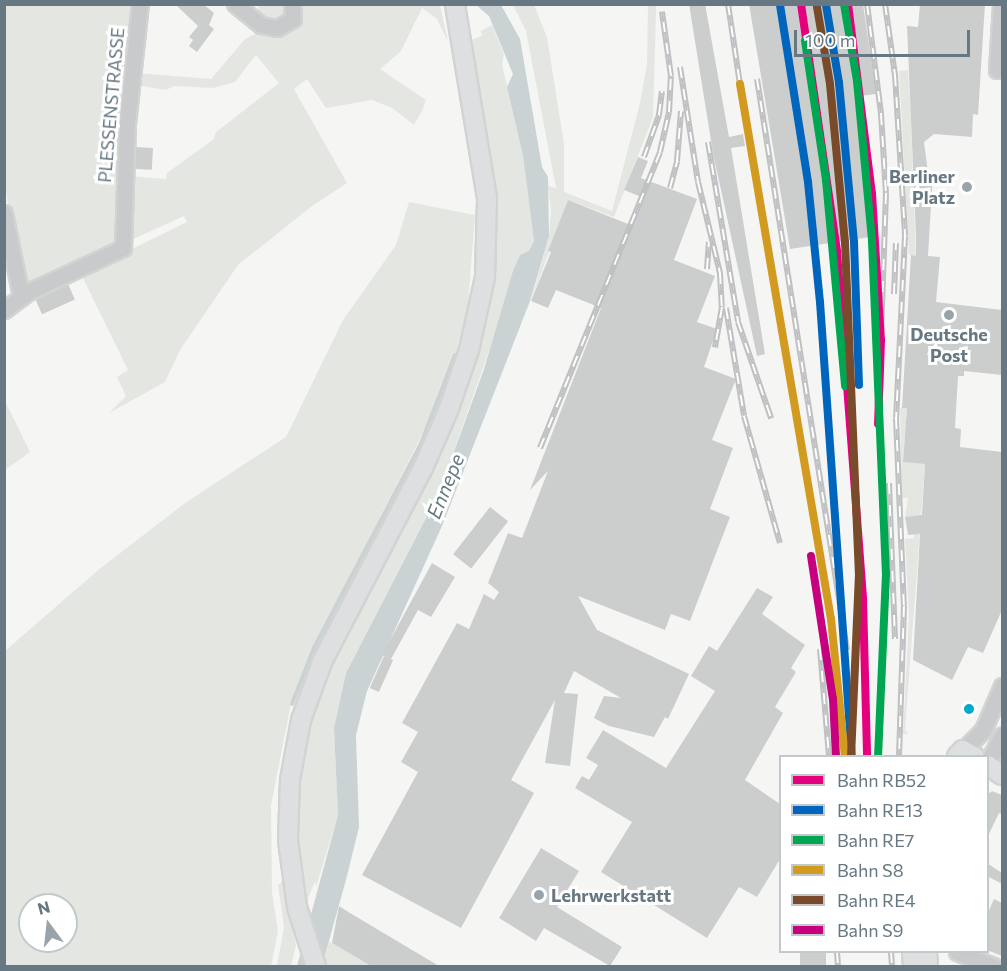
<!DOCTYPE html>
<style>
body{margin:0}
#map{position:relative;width:1007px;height:971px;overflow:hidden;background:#f5f5f4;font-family:Commissioner,sans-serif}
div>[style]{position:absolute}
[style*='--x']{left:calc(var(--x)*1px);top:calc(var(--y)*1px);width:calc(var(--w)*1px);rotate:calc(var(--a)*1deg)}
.green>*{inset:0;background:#e4e7e1}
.water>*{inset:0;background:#cad2d4}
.stream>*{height:4px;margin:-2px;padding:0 2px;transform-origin:2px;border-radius:2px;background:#cad2d4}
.building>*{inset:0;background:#cccece;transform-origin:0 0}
.roads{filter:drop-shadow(2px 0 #d2d3d3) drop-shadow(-2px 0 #d2d3d3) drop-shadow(0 2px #d2d3d3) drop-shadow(0 -2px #d2d3d3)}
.minor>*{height:15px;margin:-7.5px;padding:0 7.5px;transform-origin:7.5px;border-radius:7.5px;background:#c9cacb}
.major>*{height:18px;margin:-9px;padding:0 9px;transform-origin:9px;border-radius:9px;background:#dedfe0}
.rail>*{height:6px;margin-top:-3px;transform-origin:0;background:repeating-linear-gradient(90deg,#fff 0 11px,#bfc0c1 0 22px);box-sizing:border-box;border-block:2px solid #bfc0c1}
.rail-1>*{height:8px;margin:-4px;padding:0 4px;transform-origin:4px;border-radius:4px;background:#e5007d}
.rail-2>*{height:8px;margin:-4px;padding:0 4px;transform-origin:4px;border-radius:4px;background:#0065bd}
.rail-3>*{height:8px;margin:-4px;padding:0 4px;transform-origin:4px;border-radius:4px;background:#00a651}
.rail-4>*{height:8px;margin:-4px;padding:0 4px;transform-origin:4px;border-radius:4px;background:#d39a20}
.rail-5>*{height:8px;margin:-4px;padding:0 4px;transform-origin:4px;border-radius:4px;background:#7a4b2a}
.rail-6>*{height:8px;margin:-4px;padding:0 4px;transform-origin:4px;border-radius:4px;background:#c7007f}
.dots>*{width:16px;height:16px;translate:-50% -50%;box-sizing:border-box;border:3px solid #fff;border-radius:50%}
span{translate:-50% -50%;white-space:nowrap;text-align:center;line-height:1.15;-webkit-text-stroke:6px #fff;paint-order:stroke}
.street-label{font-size:18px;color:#677882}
.poi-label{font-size:18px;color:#677882;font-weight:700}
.right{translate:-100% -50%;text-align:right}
.left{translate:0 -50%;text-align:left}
.water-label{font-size:20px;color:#637a7f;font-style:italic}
.frame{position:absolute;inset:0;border:6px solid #677882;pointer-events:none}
.legend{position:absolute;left:779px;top:755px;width:210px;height:198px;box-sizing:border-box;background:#fff;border:2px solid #c2c9cd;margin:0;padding:8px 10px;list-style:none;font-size:18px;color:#677882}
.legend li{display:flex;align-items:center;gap:12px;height:30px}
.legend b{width:30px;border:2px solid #c2c9cd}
.north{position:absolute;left:18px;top:893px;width:60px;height:60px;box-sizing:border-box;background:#fff;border:2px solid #c2c9cd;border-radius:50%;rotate:345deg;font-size:16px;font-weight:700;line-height:24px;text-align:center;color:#677882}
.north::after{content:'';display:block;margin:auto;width:21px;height:27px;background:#99a4aa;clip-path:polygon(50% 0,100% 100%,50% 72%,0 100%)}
.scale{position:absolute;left:794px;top:30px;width:176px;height:27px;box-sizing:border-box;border:3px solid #677882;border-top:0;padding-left:8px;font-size:18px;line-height:21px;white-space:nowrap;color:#677882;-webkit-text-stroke:4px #fff;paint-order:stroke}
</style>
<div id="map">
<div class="green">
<div style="clip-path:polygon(4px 5px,137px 5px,119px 242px,27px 284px,23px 282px,14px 248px,5px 184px)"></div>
<div style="clip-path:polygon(259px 5px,288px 5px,290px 10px,281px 24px,257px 17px)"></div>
<div style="clip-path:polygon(301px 5px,440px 5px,448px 42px,437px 19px,422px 8px,401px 51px,380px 69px,426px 100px,422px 111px,414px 125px,392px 108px,372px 100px,326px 108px,307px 79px,294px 89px,347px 183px,312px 206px,238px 265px,180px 350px,165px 382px,109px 413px,126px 396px,117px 377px,128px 370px,81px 274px,187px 222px,184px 216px,129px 241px,129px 176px,166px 179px,167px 173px,214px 139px,216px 132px,279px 83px,256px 55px,235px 82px,213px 88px,174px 86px,166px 90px,136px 85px,137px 73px,211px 79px,245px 39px,257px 33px,292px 30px,300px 19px)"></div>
<div style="clip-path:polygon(513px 5px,534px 5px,547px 37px,564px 144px,564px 192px,612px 211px,640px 103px,647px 64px,648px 5px,656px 5px,656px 11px,653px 117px,614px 217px,568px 200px,531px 301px,549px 236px,551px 210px,548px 186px,556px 188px,526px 31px)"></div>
<div style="clip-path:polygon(492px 25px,504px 54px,502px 64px,523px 156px,534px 241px,502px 314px,439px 493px,346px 673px,334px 728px,338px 815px,316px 887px,315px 881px,306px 904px,294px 838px,300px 770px,315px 704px,331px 663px,446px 440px,473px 371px,491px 299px,496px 198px,473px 52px,473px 39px,482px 36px,481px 31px)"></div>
<div style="clip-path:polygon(908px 70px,910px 99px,916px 256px,909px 255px,899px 71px)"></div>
<div style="clip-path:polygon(evenodd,409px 202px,475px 215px,468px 306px,457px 350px,430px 419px,309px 656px,291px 704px,271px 805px,272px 893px,278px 931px,271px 966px,5px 966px,5px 651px,97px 571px,185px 503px,286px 437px,343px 320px,396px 245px,409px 202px,30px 905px,66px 905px,66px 941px,30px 941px,30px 905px)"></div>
<div style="clip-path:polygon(4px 399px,30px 452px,5px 470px,4px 470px)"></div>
<div style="clip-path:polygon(900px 408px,907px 408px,903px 461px,925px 464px,905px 730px,909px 734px,903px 734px,909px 616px,905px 539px,914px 538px,913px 524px,905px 517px,908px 498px,902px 498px)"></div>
<div style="clip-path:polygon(283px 881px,296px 945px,291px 966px,277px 966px,284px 927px,278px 885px)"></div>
<div style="clip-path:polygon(329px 942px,332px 943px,371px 966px,326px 966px,324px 961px)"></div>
</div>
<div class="water">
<div style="clip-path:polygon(476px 5px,501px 5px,520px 39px,542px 167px,548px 177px,549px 236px,530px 301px,442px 526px,367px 691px,356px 735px,359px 827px,347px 876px,322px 966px,297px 966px,338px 815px,334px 728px,346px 673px,439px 493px,484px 369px,513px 271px,520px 255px,529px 251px,534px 241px,523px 156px,507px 87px,513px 74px,489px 16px)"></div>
</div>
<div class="stream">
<div style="--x:292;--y:704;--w:60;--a:-68.6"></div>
<div style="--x:314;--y:648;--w:233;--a:-62.4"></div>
<div style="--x:422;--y:441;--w:92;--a:-69"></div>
</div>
<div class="building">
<div style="clip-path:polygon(175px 4px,203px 4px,214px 13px,209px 25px,214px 29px,197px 52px,189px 46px,193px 40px,189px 37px,198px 26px)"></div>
<div style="clip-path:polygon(689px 4px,705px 4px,729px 137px,743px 134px,745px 146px,731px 148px,765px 354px,757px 356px,713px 153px)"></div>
<div style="clip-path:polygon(749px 4px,863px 4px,876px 94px,859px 96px,870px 237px,790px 249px)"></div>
<div style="clip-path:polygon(920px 4px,985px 4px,978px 115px,973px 114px,972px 137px,934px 134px,924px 142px,928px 173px,933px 171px,928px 256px,940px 257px,936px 302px,1002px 310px,1002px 375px,964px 371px,964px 376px,958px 376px,955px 428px,961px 429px,960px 447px,1002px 452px,1002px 610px,983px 653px,968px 647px,952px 680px,913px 660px,920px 534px,908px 535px,905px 517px,922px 515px,925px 464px,903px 462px,907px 408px,902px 408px,911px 255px,916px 256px,916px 237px,907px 26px,918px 27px)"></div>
<div style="left:136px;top:147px;width:17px;height:22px;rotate:3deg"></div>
<div style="clip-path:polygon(638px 157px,648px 161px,641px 178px,697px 199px,674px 260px,715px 276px,697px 322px,717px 329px,704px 367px,736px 379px,712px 440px,733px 448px,710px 509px,730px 517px,690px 621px,671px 614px,665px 630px,578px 596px,597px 630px,689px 674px,668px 719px,665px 717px,654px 737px,609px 726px,594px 718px,604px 696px,621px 698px,574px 671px,564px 693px,578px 694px,570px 766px,545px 763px,555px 700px,511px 780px,534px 793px,461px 928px,362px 875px,418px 772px,401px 762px,418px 732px,402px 723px,457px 623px,469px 629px,484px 594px,494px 600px,499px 592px,488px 583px,508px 533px,522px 538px,548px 471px,530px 490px,601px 308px,556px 290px,548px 308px,531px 301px,551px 252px,548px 251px,568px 200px,633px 226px,644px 198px,624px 190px)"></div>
<div style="left:68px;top:284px;width:17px;height:36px;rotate:66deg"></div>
<div style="left:490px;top:507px;width:23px;height:60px;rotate:38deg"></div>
<div style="clip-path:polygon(432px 563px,455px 577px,431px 617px,418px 610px,391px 659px,382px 655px)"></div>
<div style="clip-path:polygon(757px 588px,773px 597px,762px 614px,805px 645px,791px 668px,796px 672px,775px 707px,783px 713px,745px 780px,780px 804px,780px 859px,757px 897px,739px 887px,707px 938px,601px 872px,632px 822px,575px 788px,582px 776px,589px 780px,598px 765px,586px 758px,603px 730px,666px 768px,715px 691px,691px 676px,709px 646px,717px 651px)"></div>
<div style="left:384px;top:656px;width:10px;height:35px;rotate:24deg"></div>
<div style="clip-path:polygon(992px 791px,1002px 795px,1002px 814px,999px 813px,987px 838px,987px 795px)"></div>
<div style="clip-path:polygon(541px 848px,579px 871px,557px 907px,622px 947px,610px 966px,544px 928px,536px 941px,499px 918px)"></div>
<div style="clip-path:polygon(987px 863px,1002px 873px,1002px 884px,987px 876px)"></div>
<div style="clip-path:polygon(994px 899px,1002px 903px,1002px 956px,987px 950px,987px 915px)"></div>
<div style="clip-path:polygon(339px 906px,350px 913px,439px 966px,371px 966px,332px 943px)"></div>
<div style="left:800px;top:951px;width:26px;height:15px"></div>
</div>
<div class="roads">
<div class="minor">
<div style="--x:235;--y:4;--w:33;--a:39"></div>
<div style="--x:261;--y:25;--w:16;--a:11"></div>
<div style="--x:277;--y:28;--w:18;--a:-29"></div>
<div style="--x:293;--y:19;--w:15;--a:-94"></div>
<div style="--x:997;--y:70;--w:66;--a:-86.5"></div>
<div style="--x:4;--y:213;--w:85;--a:78.4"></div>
<div style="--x:4;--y:310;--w:30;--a:-37"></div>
<div style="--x:28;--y:292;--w:105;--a:-24.9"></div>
<div style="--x:123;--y:248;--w:125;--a:-88.2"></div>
<div style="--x:127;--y:123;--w:120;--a:-83.8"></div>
<div style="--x:962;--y:756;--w:6;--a:-81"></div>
<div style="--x:963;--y:750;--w:28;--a:-45"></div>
<div style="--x:983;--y:730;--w:48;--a:-66.6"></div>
<div style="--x:988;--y:762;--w:30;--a:-62"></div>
<div style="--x:957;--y:952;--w:39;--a:21"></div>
</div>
<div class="major">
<div style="--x:957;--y:756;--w:8;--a:-45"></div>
<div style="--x:963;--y:750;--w:13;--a:29"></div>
<div style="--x:988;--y:765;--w:17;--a:36"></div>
<div style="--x:912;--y:952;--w:14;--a:86"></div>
<div style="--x:927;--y:952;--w:14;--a:86"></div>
<div style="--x:316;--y:966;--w:62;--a:-107.9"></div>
<div style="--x:297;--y:907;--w:68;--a:-97.7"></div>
<div style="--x:288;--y:840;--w:60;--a:-88.1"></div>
<div style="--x:290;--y:780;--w:61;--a:-79.6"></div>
<div style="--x:301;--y:720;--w:64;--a:-69.9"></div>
<div style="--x:323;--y:660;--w:216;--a:-62.5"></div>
<div style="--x:423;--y:468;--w:62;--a:-66.3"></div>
<div style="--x:448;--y:411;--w:65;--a:-71"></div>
<div style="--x:469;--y:350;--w:75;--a:-77.6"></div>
<div style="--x:485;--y:277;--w:79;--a:-88.5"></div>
<div style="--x:487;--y:198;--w:197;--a:-99.4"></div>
</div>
</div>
<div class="rail">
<div style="--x:728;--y:4;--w:81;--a:81.5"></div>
<div style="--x:867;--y:4;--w:111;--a:82.7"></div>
<div style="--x:881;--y:114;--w:79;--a:86.4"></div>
<div style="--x:886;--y:193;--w:172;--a:92"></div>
<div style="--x:885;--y:4;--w:72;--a:82"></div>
<div style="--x:895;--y:75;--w:161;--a:86.4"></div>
<div style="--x:905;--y:236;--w:182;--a:92.8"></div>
<div style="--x:896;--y:418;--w:188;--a:87.6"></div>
<div style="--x:904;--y:606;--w:150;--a:91.9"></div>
<div style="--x:680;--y:67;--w:116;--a:81.1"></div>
<div style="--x:698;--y:182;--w:94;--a:76.4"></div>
<div style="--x:720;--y:273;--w:34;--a:87"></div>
<div style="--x:722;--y:307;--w:41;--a:99.9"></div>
<div style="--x:757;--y:79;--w:578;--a:81.04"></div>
<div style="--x:708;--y:142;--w:182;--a:80.5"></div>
<div style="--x:738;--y:322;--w:102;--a:71"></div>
<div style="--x:644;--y:157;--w:45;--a:-70.3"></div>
<div style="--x:659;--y:115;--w:24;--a:-83"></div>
<div style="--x:670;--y:188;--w:28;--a:-75"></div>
<div style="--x:677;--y:161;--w:50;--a:-85.4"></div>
<div style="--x:707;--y:269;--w:27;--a:-86"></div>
<div style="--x:894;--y:294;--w:51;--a:-87.8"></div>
<div style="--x:726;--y:308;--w:109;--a:80.5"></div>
<div style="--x:744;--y:416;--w:132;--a:74.2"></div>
<div style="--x:540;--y:448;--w:319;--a:-67.9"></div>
<div style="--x:660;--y:152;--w:41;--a:-77.3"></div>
<div style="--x:669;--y:112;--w:36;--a:-87"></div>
<div style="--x:671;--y:76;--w:65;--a:-98"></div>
<div style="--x:889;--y:483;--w:156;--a:87.8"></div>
<div style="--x:820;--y:649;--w:107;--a:85.2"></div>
<div style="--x:837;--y:952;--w:14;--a:86"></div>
<div style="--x:891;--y:952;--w:14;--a:86"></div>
</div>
<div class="rail-1">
<div style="--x:801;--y:4;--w:251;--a:81.7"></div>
<div style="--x:837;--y:252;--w:349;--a:85.7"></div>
<div style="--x:863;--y:600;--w:156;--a:88.5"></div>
<div style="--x:848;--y:4;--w:192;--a:82.8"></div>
<div style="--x:872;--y:194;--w:146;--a:86.5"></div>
<div style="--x:881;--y:340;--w:84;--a:92"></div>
</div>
<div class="rail-2">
<div style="--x:780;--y:5;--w:179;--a:81"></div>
<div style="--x:808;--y:182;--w:121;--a:84.3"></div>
<div style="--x:820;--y:302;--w:455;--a:86"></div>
<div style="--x:826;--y:5;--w:79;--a:80.5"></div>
<div style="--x:839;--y:83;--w:160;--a:84.6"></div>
<div style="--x:854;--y:242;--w:143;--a:88"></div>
</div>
<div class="rail-3">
<div style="--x:844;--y:4;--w:78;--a:80.4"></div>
<div style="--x:857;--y:81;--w:161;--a:84.6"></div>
<div style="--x:872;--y:241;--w:333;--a:87.6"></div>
<div style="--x:886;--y:574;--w:182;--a:92.5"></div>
<div style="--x:805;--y:41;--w:141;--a:81.4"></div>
<div style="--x:826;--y:180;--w:207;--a:84.7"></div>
</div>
<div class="rail-4">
<div style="--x:740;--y:84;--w:543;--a:80.35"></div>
<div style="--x:831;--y:619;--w:138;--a:84.2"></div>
</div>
<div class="rail-5">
<div style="--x:817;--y:7;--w:78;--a:80.4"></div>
<div style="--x:830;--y:84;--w:159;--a:84.6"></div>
<div style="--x:845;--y:242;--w:332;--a:87.6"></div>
<div style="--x:859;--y:574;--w:181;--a:92.5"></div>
</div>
<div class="rail-6">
<div style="--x:811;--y:556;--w:145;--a:81.3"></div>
<div style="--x:833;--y:699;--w:57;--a:87"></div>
</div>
<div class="dots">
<div style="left:967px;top:187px;background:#99a4aa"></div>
<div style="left:949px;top:315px;background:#99a4aa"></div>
<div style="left:969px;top:709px;background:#00a9ce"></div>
<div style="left:539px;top:895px;background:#99a4aa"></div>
</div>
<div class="street-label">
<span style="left:111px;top:105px;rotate:-85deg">PLESSENSTRASSE</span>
</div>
<div class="poi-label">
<span class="right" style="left:955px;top:187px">Berliner<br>Platz</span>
<span style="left:949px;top:345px">Deutsche<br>Post</span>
<span class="left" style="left:551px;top:895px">Lehrwerkstatt</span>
</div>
<div class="water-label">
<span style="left:445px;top:486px;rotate:-68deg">Ennepe</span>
</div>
<div class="frame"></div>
<ul class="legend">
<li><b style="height:8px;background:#e5007d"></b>Bahn RB52</li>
<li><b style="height:8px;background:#0065bd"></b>Bahn RE13</li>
<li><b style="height:8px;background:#00a651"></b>Bahn RE7</li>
<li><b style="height:8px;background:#d39a20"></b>Bahn S8</li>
<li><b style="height:8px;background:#7a4b2a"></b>Bahn RE4</li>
<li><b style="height:8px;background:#c7007f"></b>Bahn S9</li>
</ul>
<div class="north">N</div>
<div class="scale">100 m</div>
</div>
